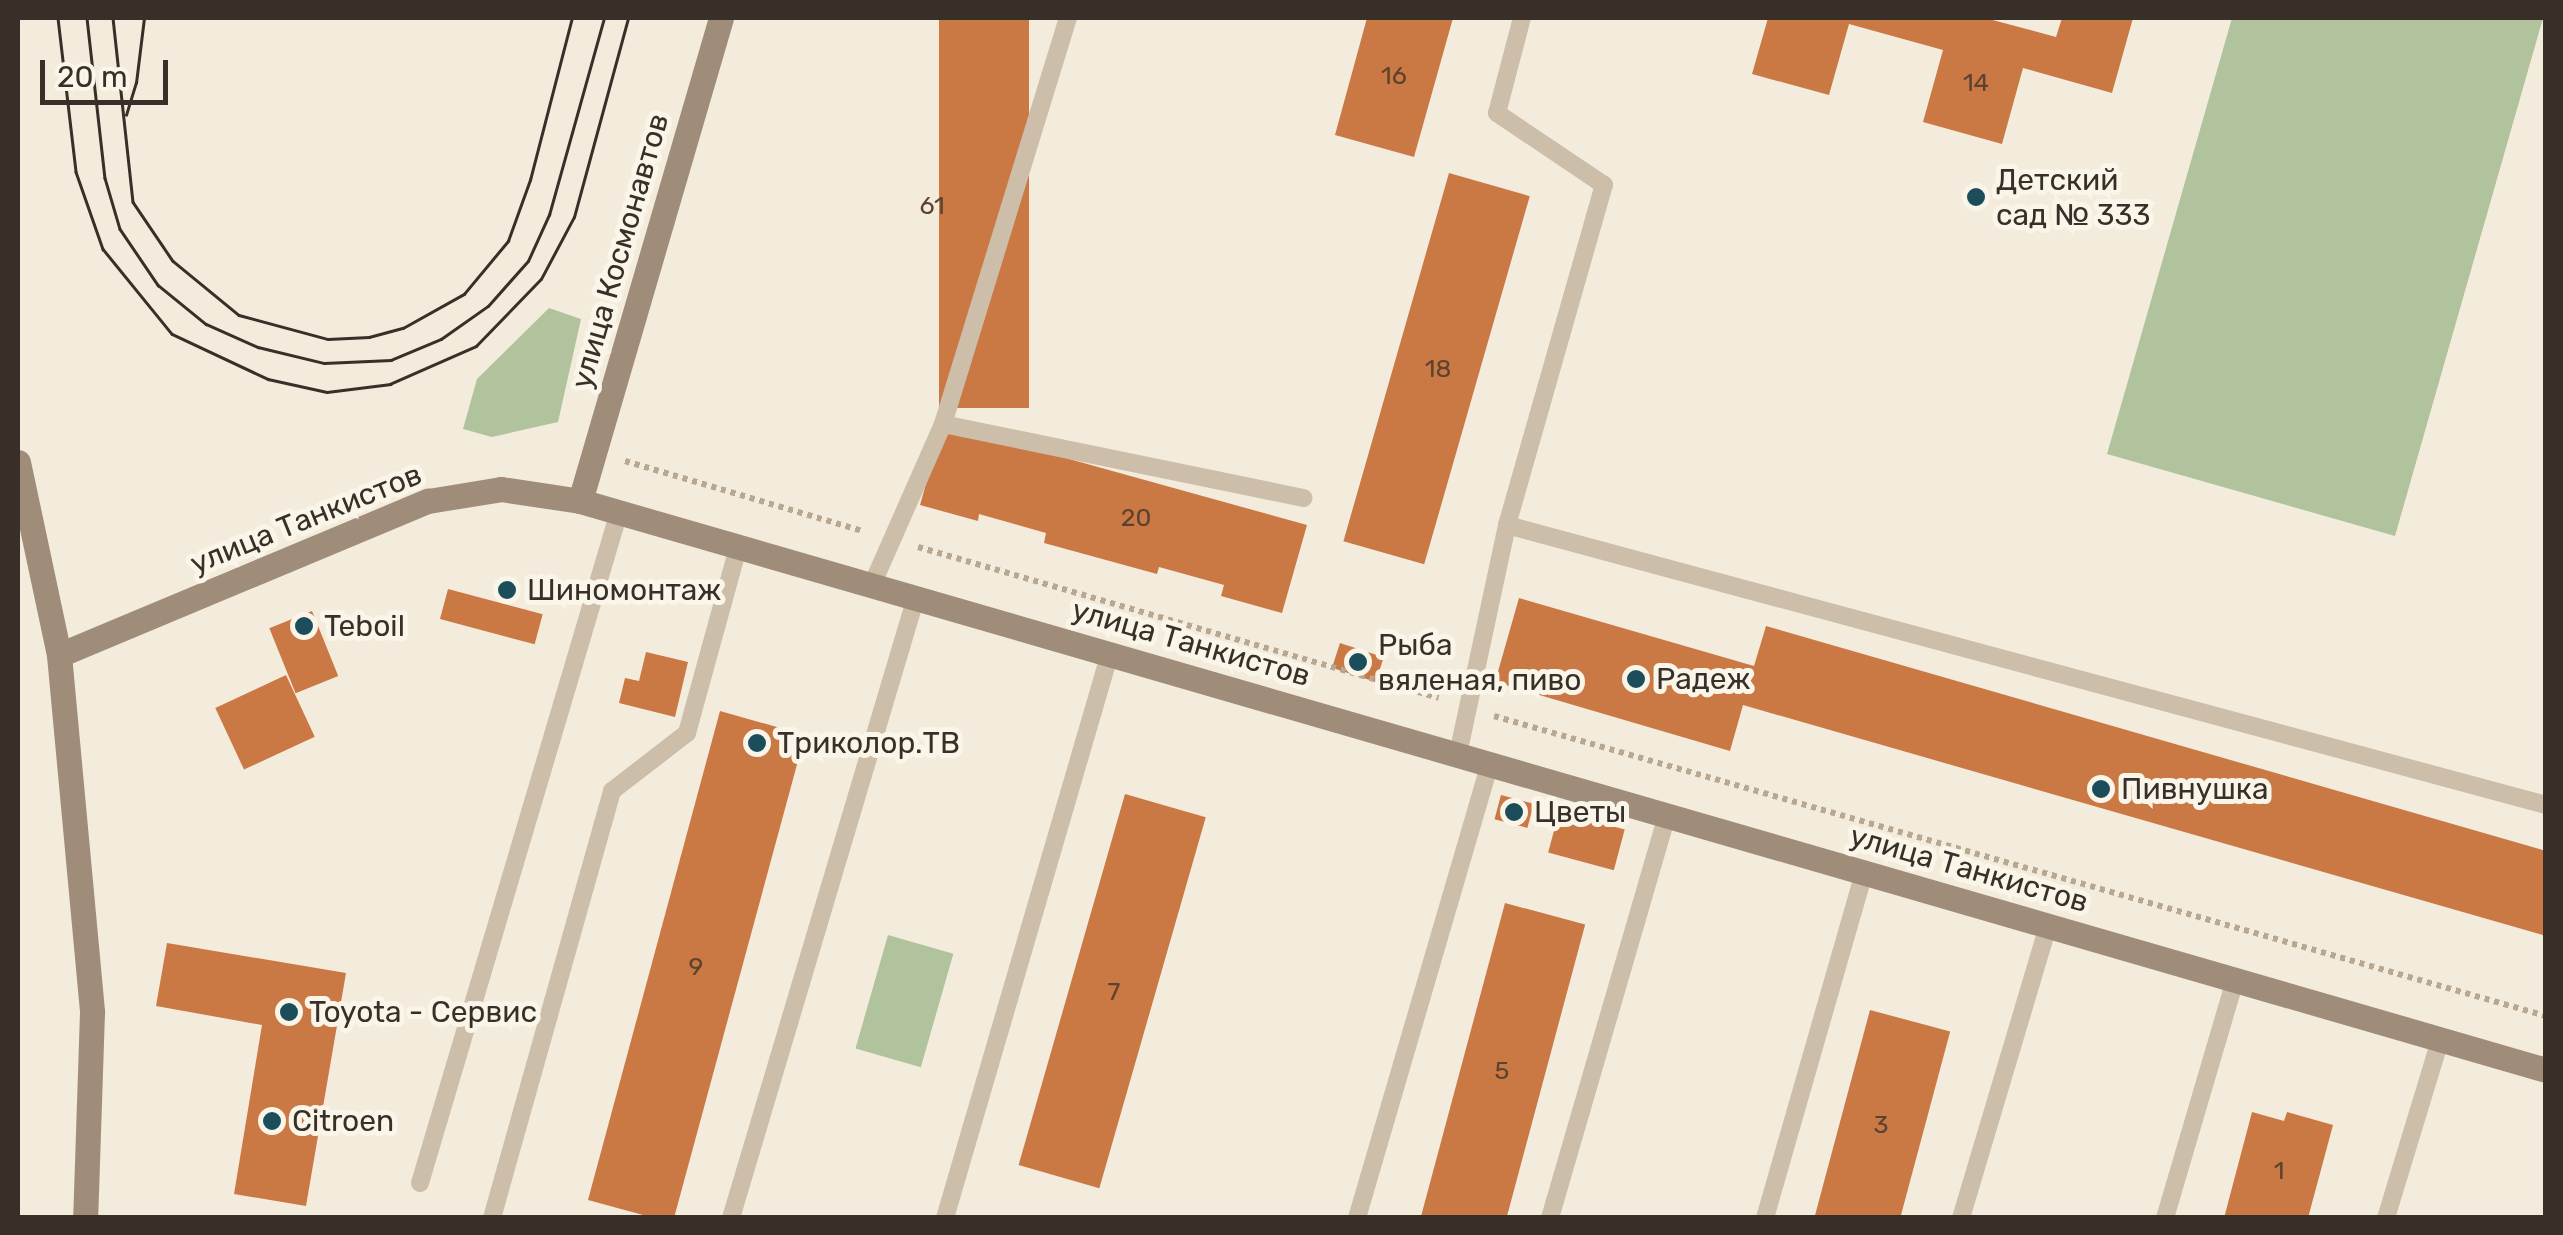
<!DOCTYPE html>
<meta charset="utf-8">
<style>
body{margin:0}
#map{position:relative;width:2563px;height:1235px;overflow:hidden;background:#f3ecdc;font-family:Rubik,sans-serif}
div>[style]{position:absolute}
[style*='--x']{left:calc(var(--x)*1px);top:calc(var(--y)*1px);width:calc(var(--w)*1px);rotate:calc(var(--a)*1deg)}
.green>*{inset:0;background:#b0c39c;transform-origin:0 0}
.building>*{inset:0;background:#ca7844;transform-origin:0 0}
.path>*{height:6px;margin-top:-3px;transform-origin:0;background:repeating-linear-gradient(90deg,#b8a892 0 5px,transparent 0 10px)}
.lane>*{height:18px;margin:-9px;padding:0 9px;transform-origin:9px;border-radius:9px;background:#ccbea8}
.secondary>*{height:25px;margin:-12.5px;padding:0 12.5px;transform-origin:12.5px;border-radius:12.5px;background:#9f8d79}
.tram>*{height:2.5px;margin:-1.25px;padding:0 1.25px;transform-origin:1.25px;border-radius:1.25px;background:#383028}
.dots>*{width:28px;height:28px;translate:-50% -50%;box-sizing:border-box;border:5px solid #faf5e9;border-radius:50%}
span{translate:-50% -50%;white-space:nowrap;text-align:center;line-height:1.15;-webkit-text-stroke:10px #faf5e9;paint-order:stroke}
.number-label{font-size:25px;color:#5c422f}
.number-label span{-webkit-text-stroke-width:0}
.poi-label{font-size:30px;color:#383028}
.left{translate:0 -50%;text-align:left}
.street-label{font-size:30px;color:#383028}
.frame{position:absolute;inset:0;border:20px solid #383028;pointer-events:none}
.scale{position:absolute;left:40px;top:60px;width:128px;height:45px;box-sizing:border-box;border:5px solid #383028;border-top:0;padding-left:12px;font-size:30px;line-height:35px;white-space:nowrap;color:#383028;-webkit-text-stroke:8px #faf5e9;paint-order:stroke}
</style>
<div id="map">
<div class="green">
<div style="clip-path:polygon(2232px 18px,2543px 18px,2395px 536px,2107px 454px)"></div>
<div style="clip-path:polygon(549px 308px,581px 319px,558px 422px,492px 437px,463px 429px,477px 379px)"></div>
<div style="left:888px;top:935px;width:68px;height:118px;rotate:16deg"></div>
</div>
<div class="building">
<div style="left:939px;top:18px;width:90px;height:390px"></div>
<div style="clip-path:polygon(1367px 18px,1453px 18px,1414px 157px,1335px 135px)"></div>
<div style="clip-path:polygon(1768px 18px,1985px 18px,2056px 37px,2062px 18px,2133px 18px,2112px 93px,2023px 68px,2002px 144px,1923px 122px,1943px 50px,1849px 24px,1829px 95px,1752px 74px)"></div>
<div style="left:1449px;top:173px;width:84px;height:383px;rotate:16deg"></div>
<div style="clip-path:polygon(943px 424px,1307px 525px,1282px 613px,1221px 596px,1224px 585px,1159px 567px,1157px 574px,1044px 543px,1046px 533px,979px 514px,978px 521px,920px 505px)"></div>
<div style="left:448px;top:589px;width:98px;height:31px;rotate:15deg"></div>
<div style="clip-path:polygon(1519px 598px,1754px 666px,1766px 626px,2546px 851px,2546px 936px,1743px 705px,1730px 751px,1495px 682px)"></div>
<div style="left:312px;top:611px;width:70px;height:46px;rotate:68deg"></div>
<div style="left:1340px;top:643px;width:46px;height:26px;rotate:18deg"></div>
<div style="clip-path:polygon(646px 652px,688px 662px,675px 717px,619px 703px,625px 678px,639px 681px)"></div>
<div style="left:286px;top:675px;width:68px;height:78px;rotate:65deg"></div>
<div style="clip-path:polygon(720px 711px,805px 735px,674px 1218px,654px 1218px,588px 1200px)"></div>
<div style="left:1125px;top:794px;width:84px;height:386px;rotate:16deg"></div>
<div style="left:1501px;top:795px;width:34px;height:25px;rotate:15deg"></div>
<div style="left:1559px;top:812px;width:68px;height:42px;rotate:15deg"></div>
<div style="left:1505px;top:903px;width:83px;height:327px;rotate:15deg"></div>
<div style="clip-path:polygon(167px 943px,346px 973px,306px 1206px,234px 1194px,262px 1025px,156px 1006px)"></div>
<div style="left:1870px;top:1010px;width:83px;height:216px;rotate:15deg"></div>
<div style="clip-path:polygon(2252px 1112px,2284px 1121px,2287px 1112px,2333px 1125px,2308px 1218px,2224px 1218px)"></div>
</div>
<div class="path">
<div style="--x:625;--y:461;--w:248;--a:16.4"></div>
<div style="--x:918;--y:547;--w:542;--a:16.16"></div>
<div style="--x:1494;--y:716;--w:1094;--a:15.92"></div>
</div>
<div class="lane">
<div style="--x:943;--y:424;--w:425;--a:-72.9"></div>
<div style="--x:1507;--y:525;--w:354;--a:-74.1"></div>
<div style="--x:1604;--y:185;--w:129;--a:-146.1"></div>
<div style="--x:1497;--y:113;--w:98;--a:-75.3"></div>
<div style="--x:872;--y:585;--w:176;--a:-66.2"></div>
<div style="--x:943;--y:424;--w:368;--a:11.6"></div>
<div style="--x:1458;--y:754;--w:234;--a:-77.9"></div>
<div style="--x:1507;--y:525;--w:1076;--a:15.08"></div>
<div style="--x:420;--y:1183;--w:700;--a:-73.48"></div>
<div style="--x:492;--y:1218;--w:444;--a:-74.3"></div>
<div style="--x:612;--y:791;--w:95;--a:-37.7"></div>
<div style="--x:687;--y:733;--w:192;--a:-74.6"></div>
<div style="--x:731;--y:1218;--w:648;--a:-73.41"></div>
<div style="--x:945;--y:1218;--w:589;--a:-73.72"></div>
<div style="--x:1357;--y:1218;--w:473;--a:-73.7"></div>
<div style="--x:1550;--y:1218;--w:420;--a:-73.8"></div>
<div style="--x:1765;--y:1218;--w:359;--a:-74"></div>
<div style="--x:1961;--y:1218;--w:305;--a:-73.4"></div>
<div style="--x:2165;--y:1218;--w:248;--a:-73.6"></div>
<div style="--x:2386;--y:1218;--w:186;--a:-73.1"></div>
</div>
<div class="secondary">
<div style="--x:18;--y:462;--w:197;--a:78"></div>
<div style="--x:59;--y:655;--w:359;--a:84.7"></div>
<div style="--x:92;--y:1012;--w:206;--a:91.9"></div>
<div style="--x:580;--y:501;--w:503;--a:-73.73"></div>
<div style="--x:59;--y:655;--w:400;--a:-22.7"></div>
<div style="--x:428;--y:501;--w:74;--a:-9.3"></div>
<div style="--x:501;--y:489;--w:80;--a:8.6"></div>
<div style="--x:580;--y:501;--w:2047;--a:16.14"></div>
</div>
<div class="tram">
<div style="--x:58;--y:18;--w:155;--a:83.3"></div>
<div style="--x:76;--y:172;--w:82;--a:70.7"></div>
<div style="--x:103;--y:249;--w:109;--a:50.9"></div>
<div style="--x:172;--y:334;--w:106;--a:25.1"></div>
<div style="--x:268;--y:379;--w:60;--a:12.4"></div>
<div style="--x:327;--y:392;--w:64;--a:-7.2"></div>
<div style="--x:390;--y:384;--w:94;--a:-23.8"></div>
<div style="--x:476;--y:346;--w:93;--a:-45.9"></div>
<div style="--x:541;--y:279;--w:70;--a:-62"></div>
<div style="--x:574;--y:217;--w:206;--a:-74.8"></div>
<div style="--x:87;--y:18;--w:161;--a:83.6"></div>
<div style="--x:105;--y:178;--w:53;--a:73.6"></div>
<div style="--x:120;--y:229;--w:68;--a:55.8"></div>
<div style="--x:158;--y:285;--w:62;--a:39.1"></div>
<div style="--x:206;--y:324;--w:57;--a:23.9"></div>
<div style="--x:258;--y:347;--w:68;--a:13.6"></div>
<div style="--x:324;--y:363;--w:67;--a:-2.6"></div>
<div style="--x:391;--y:360;--w:54;--a:-22.8"></div>
<div style="--x:441;--y:339;--w:57;--a:-35.1"></div>
<div style="--x:488;--y:306;--w:60;--a:-48.4"></div>
<div style="--x:528;--y:261;--w:51;--a:-65.5"></div>
<div style="--x:549;--y:215;--w:205;--a:-74.4"></div>
<div style="--x:113;--y:18;--w:185;--a:83.8"></div>
<div style="--x:133;--y:202;--w:71;--a:55.9"></div>
<div style="--x:173;--y:261;--w:85;--a:39.3"></div>
<div style="--x:239;--y:315;--w:92;--a:15.1"></div>
<div style="--x:328;--y:339;--w:41;--a:-2.8"></div>
<div style="--x:369;--y:337;--w:35;--a:-15"></div>
<div style="--x:403;--y:328;--w:70;--a:-29.1"></div>
<div style="--x:464;--y:294;--w:69;--a:-50.3"></div>
<div style="--x:508;--y:241;--w:65;--a:-70.2"></div>
<div style="--x:530;--y:180;--w:167;--a:-75.5"></div>
<div style="--x:126;--y:115;--w:34;--a:-73"></div>
<div style="--x:136;--y:83;--w:65;--a:-83"></div>
</div>
<div class="dots">
<div style="left:1976px;top:197px;background:#1c4d5b"></div>
<div style="left:507px;top:590px;background:#1c4d5b"></div>
<div style="left:304px;top:626px;background:#1c4d5b"></div>
<div style="left:1358px;top:662px;background:#1c4d5b"></div>
<div style="left:1636px;top:679px;background:#1c4d5b"></div>
<div style="left:757px;top:743px;background:#1c4d5b"></div>
<div style="left:2101px;top:789px;background:#1c4d5b"></div>
<div style="left:1514px;top:812px;background:#1c4d5b"></div>
<div style="left:289px;top:1012px;background:#1c4d5b"></div>
<div style="left:272px;top:1121px;background:#1c4d5b"></div>
</div>
<div class="number-label">
<span style="left:1394px;top:76px">16</span>
<span style="left:1976px;top:83px">14</span>
<span style="left:932px;top:206px">61</span>
<span style="left:1438px;top:369px">18</span>
<span style="left:1136px;top:518px">20</span>
<span style="left:696px;top:967px">9</span>
<span style="left:1114px;top:992px">7</span>
<span style="left:1502px;top:1071px">5</span>
<span style="left:1881px;top:1125px">3</span>
<span style="left:2279px;top:1171px">1</span>
</div>
<div class="poi-label">
<span class="left" style="left:1996px;top:197px">Детский<br>сад № 333</span>
<span class="left" style="left:527px;top:590px">Шиномонтаж</span>
<span class="left" style="left:324px;top:626px">Teboil</span>
<span class="left" style="left:1378px;top:662px">Рыба<br>вяленая, пиво</span>
<span class="left" style="left:1656px;top:679px">Радеж</span>
<span class="left" style="left:777px;top:743px">Триколор.ТВ</span>
<span class="left" style="left:2121px;top:789px">Пивнушка</span>
<span class="left" style="left:1534px;top:812px">Цветы</span>
<span class="left" style="left:309px;top:1012px">Toyota - Сервис</span>
<span class="left" style="left:292px;top:1121px">Citroen</span>
</div>
<div class="street-label">
<span style="left:620px;top:251px;rotate:-74deg">улица Космонавтов</span>
<span style="left:306px;top:519px;rotate:-22deg">улица Танкистов</span>
<span style="left:1191px;top:643px;rotate:16deg">улица Танкистов</span>
<span style="left:1969px;top:869px;rotate:16deg">улица Танкистов</span>
</div>
<div class="frame"></div>
<div class="scale">20 m</div>
</div>
